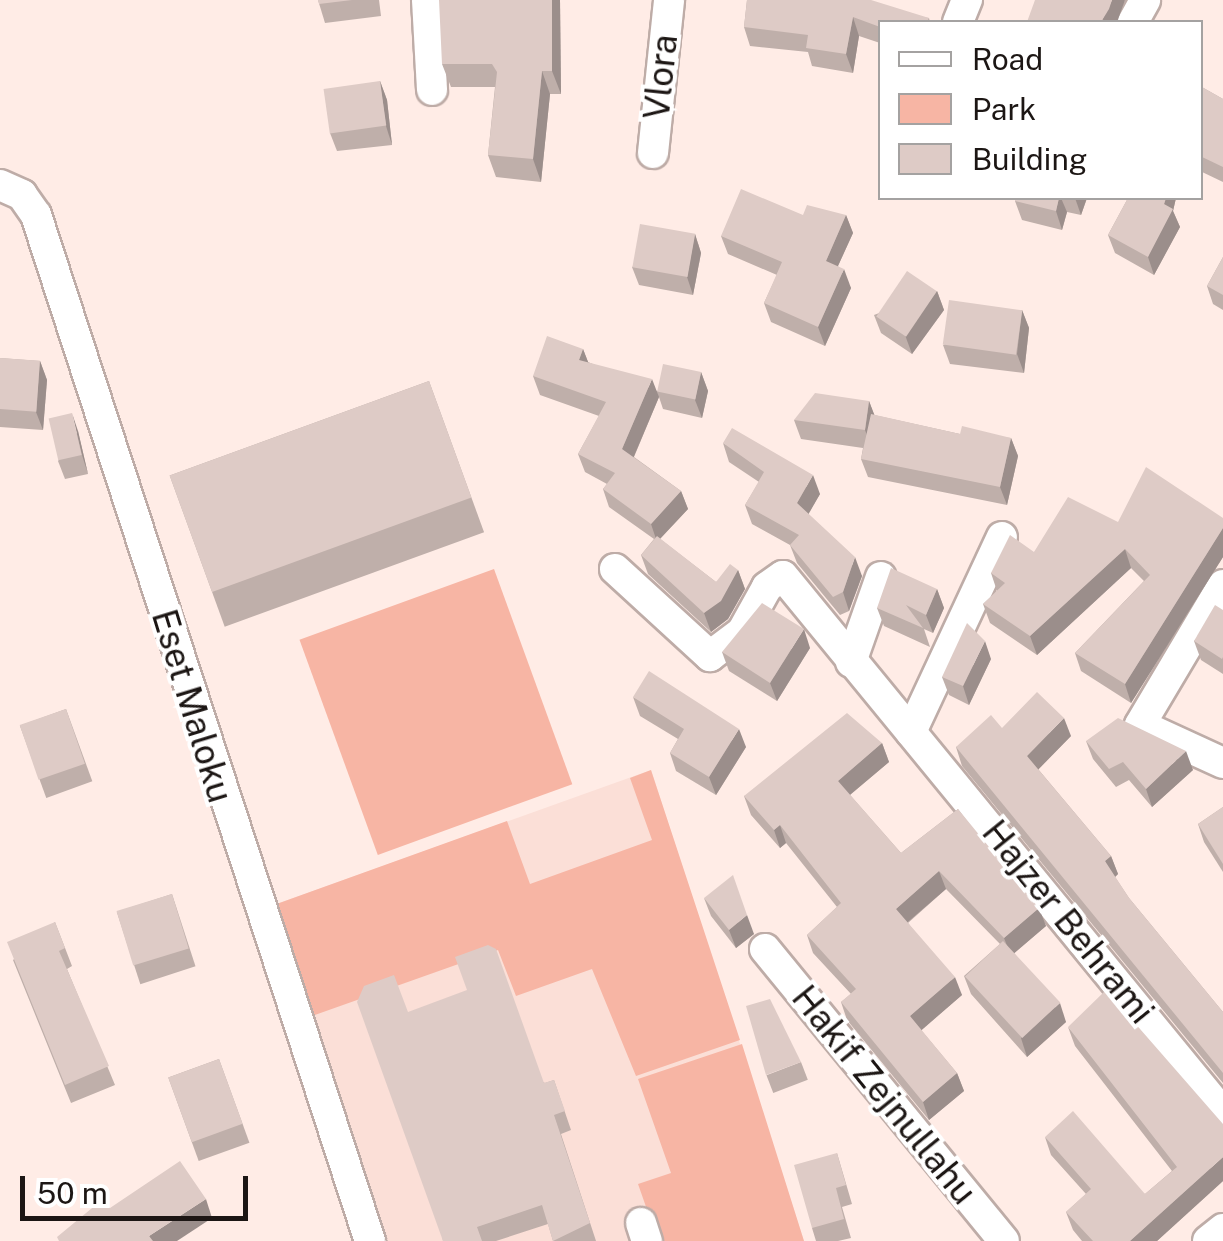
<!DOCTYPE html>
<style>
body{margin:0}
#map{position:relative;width:1223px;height:1241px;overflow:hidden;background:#ffece6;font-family:"Public Sans",sans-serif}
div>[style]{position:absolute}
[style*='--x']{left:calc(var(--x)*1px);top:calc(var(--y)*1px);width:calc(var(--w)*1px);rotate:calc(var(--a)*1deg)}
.built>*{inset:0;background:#fbdfd7}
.green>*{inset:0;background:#f7b5a4;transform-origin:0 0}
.roads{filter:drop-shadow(2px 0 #beaca7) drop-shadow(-2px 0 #beaca7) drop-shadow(0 2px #beaca7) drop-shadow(0 -2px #beaca7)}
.street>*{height:30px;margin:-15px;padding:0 15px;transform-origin:15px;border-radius:15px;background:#fff}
.wall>*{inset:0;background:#bfafaa;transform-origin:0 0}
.shaded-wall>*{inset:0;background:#9b8e8b}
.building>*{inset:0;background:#decbc6;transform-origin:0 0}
span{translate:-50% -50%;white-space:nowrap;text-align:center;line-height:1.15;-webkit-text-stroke:8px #fff;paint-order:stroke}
.street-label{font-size:35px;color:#1c1614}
.legend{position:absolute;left:878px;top:20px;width:325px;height:180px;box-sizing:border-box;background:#fff;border:2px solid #a4a2a1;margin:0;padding:12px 18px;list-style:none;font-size:30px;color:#1c1614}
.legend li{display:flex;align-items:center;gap:20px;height:50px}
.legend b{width:50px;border:2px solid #a4a2a1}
.scale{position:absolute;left:20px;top:1176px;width:228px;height:45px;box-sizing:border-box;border:5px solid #1c1614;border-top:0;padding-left:12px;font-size:30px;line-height:35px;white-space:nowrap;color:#1c1614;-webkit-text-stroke:8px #fff;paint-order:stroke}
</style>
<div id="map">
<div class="built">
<div style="clip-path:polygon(651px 770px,804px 1241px,380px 1241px,271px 906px)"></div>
</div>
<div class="green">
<div style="left:494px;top:569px;width:229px;height:207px;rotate:70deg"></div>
<div style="clip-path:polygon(651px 770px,740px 1040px,636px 1076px,592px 969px,516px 996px,498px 950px,312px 1016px,271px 906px,507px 821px,530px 884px,652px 840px,630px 778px)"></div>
<div style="clip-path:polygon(742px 1044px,804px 1241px,658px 1241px,638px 1184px,671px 1173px,638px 1079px)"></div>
</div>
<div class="roads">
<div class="street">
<div style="--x:427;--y:0;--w:90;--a:86.8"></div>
<div style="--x:958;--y:22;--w:24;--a:-68"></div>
<div style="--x:1133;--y:22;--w:25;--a:-61"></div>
<div style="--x:653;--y:153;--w:154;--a:-84"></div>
<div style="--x:0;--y:185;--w:24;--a:24"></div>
<div style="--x:22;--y:195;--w:24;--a:55"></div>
<div style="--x:36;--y:215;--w:1079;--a:71.97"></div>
<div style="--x:615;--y:569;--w:129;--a:42.5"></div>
<div style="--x:710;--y:656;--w:40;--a:-37"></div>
<div style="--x:742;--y:632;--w:51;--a:-60.9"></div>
<div style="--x:767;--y:587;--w:19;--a:-35"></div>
<div style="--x:783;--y:576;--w:694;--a:50.67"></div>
<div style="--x:1223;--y:585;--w:163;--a:120.7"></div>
<div style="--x:1140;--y:725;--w:91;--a:24.6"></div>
<div style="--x:851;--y:662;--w:90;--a:-70.6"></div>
<div style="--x:911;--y:732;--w:215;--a:-65"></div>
<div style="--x:765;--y:949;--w:377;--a:50.7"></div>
<div style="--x:641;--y:1223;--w:19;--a:72"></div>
<div style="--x:1208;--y:1241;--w:19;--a:-39"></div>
</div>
</div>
<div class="wall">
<div style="clip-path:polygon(318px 0,379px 0,381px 16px,325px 23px)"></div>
<div style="clip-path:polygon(560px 0,561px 94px,550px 94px,541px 182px,496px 177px,488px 155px,495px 87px,451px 87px,442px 64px)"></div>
<div style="clip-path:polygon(747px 0,929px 18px,930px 22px,880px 22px,880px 43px,859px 36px,853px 73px,812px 66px,808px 52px,750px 46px,744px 27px)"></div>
<div style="clip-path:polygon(380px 81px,387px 100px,392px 145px,337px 151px,330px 133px)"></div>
<div style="clip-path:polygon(1200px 86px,1223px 99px,1223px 182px,1200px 171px)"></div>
<div style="clip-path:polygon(1016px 198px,1087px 198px,1081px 215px,1067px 212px,1062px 230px,1022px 220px,1015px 201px)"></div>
<div style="clip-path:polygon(1128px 198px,1176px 198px,1173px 211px,1180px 227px,1154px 275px,1115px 253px,1108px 235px)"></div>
<div style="clip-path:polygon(803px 215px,846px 215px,853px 233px,838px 266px,851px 288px,825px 346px,771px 322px,764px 303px,777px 275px,728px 254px,721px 236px)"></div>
<div style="clip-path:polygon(695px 234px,701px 253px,693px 295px,639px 285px,632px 267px)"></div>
<div style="clip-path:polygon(1223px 257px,1223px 310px,1213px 304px,1207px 286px)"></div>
<div style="clip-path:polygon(937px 291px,944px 310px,912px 354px,881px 333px,874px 315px)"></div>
<div style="clip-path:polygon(1022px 310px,1029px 328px,1024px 373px,950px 364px,943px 345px)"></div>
<div style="clip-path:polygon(583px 349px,588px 362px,657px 391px,701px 372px,708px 391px,702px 418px,663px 409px,659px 397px,634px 457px,681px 491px,688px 509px,660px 539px,716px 582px,738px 570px,745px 589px,728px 619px,711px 632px,648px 574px,641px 555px,654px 539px,609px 507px,603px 489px,607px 484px,585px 472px,578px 454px,599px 416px,540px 395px,533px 376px)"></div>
<div style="clip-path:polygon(0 358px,40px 361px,47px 380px,43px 430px,0 427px)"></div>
<div style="left:429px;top:381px;width:161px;height:276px;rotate:70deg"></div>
<div style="clip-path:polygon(869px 401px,874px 415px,960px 434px,1011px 438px,1018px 456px,1007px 505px,868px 477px,861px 459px,863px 448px,801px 439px,794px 420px)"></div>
<div style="clip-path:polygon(78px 431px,88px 474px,65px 479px,58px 461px)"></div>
<div style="clip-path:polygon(723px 443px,820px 494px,808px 514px,862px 576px,849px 611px,840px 615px,797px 563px,790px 545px,752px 524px,745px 505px,759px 482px,729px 462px)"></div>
<div style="clip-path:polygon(1223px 518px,1223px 557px,1131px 703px,1081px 671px,1075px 653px,1144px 581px,1131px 568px,1037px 655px,990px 623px,983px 604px,997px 591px,991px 573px,1034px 552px,1118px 522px)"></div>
<div style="clip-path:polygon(937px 589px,944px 608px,933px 633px,924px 629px,930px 647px,884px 626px,877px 608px)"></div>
<div style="clip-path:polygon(1223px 610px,1223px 674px,1201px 660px,1194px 641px)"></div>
<div style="clip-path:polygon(810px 648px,777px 701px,729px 671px,722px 652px)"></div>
<div style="clip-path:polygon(991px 659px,969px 705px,949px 695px,942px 677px)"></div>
<div style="clip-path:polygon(633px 697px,746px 747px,716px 795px,676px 771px,670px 753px,678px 739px,640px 716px)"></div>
<div style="left:66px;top:709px;width:77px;height:49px;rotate:70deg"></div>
<div style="clip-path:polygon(1002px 728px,1071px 736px,1038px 769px,1111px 856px,1118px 874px,1115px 877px,1129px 898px,1223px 1012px,1223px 1083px,962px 766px,956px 747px)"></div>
<div style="clip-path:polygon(1086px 741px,1193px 770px,1152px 807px,1129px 780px,1116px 787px,1093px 759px)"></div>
<div style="clip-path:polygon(882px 743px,889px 762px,850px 795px,901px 853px,958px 809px,1046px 926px,1014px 953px,1066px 1022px,1027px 1057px,971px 994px,964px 976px,1000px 944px,946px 889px,908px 923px,962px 995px,921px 1030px,957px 1073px,964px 1091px,929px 1120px,847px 1020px,841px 1002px,851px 994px,813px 953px,807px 935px,837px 907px,786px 843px,780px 848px,751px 815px,744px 796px)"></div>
<div style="clip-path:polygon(1223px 807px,1223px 872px,1204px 842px,1198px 824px)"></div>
<div style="left:172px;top:894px;width:76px;height:58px;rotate:72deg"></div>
<div style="clip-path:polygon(704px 898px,754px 934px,736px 948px,711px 916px)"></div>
<div style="clip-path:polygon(55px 922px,72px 966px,67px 969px,115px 1085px,71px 1103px,13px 960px)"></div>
<div style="clip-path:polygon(408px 1012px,545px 1083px,554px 1080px,571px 1130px,561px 1134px,596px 1241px,553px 1241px,548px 1224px,496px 1241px,443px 1241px)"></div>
<div style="clip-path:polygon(1068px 1027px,1223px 1181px,1157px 1241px,1082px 1241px,1073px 1230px,1066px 1212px,1086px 1194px,1051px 1155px,1045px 1137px,1145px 1194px,1172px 1171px,1075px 1046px)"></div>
<div style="left:219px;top:1059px;width:89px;height:54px;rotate:70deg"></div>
<div style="left:801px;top:1062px;width:19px;height:37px;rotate:69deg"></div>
<div style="clip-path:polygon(837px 1153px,852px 1204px,842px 1207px,851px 1238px,838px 1241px,816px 1241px,812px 1228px)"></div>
</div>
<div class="shaded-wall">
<div style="clip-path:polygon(552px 0,560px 0,561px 94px,552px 71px)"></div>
<div style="clip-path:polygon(1112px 0,1125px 0,1117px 22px,1101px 22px)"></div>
<div style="clip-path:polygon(853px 17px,859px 36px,853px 73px,846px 54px)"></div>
<div style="clip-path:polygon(542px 71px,550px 94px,541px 182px,533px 159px)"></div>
<div style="clip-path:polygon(380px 81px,387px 100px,392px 145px,386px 126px)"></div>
<div style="clip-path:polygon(1059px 198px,1061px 198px,1067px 212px,1062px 230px,1056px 211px)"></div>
<div style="clip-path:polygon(1075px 198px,1087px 198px,1081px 215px)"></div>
<div style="clip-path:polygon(1166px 198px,1176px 198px,1173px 211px,1180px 227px,1154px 275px,1148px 257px)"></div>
<div style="clip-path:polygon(846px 215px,853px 233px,832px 279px,826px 261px)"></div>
<div style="clip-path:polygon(695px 234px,701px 253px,693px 295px,687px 277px)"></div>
<div style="clip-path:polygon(844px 269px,851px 288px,825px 346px,818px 327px)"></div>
<div style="clip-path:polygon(937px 291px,944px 310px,912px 354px,905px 335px)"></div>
<div style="clip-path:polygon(1022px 310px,1029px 328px,1024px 373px,1017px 354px)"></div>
<div style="clip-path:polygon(583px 349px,590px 367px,579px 360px)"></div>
<div style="clip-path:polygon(40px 361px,47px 380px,43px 430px,36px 412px)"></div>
<div style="clip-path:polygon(701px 372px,708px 391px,702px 418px,695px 400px)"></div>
<div style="clip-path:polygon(652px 379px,659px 397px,629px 468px,622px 449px)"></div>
<div style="clip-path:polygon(869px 401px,876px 419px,872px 449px,865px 430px)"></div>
<div style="clip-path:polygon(72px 413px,78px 431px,88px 474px,82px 455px)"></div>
<div style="clip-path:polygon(1011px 438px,1018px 456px,1007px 505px,1000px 487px)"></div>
<div style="clip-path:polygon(813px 475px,820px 494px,804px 522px,797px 503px)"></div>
<div style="clip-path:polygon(681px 491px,688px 509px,657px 542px,651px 524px)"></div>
<div style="clip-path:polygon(1223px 528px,1223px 557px,1131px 703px,1125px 684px)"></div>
<div style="clip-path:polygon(1125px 549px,1131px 568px,1037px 655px,1030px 636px)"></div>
<div style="clip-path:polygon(855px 557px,862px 576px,849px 611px,843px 592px)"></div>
<div style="clip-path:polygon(738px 570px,745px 589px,728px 619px,711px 632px,704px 613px)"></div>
<div style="clip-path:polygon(937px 589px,944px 608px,933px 633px,926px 615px)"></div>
<div style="clip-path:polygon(804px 629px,810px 648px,777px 701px,770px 683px)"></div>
<div style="clip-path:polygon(985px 641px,991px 659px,969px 705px,963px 686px)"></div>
<div style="clip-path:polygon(1064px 718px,1071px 736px,1034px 774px,1027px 756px)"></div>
<div style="clip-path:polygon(739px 729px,746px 747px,716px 795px,709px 777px)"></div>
<div style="clip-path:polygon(882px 743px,889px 762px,845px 799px,838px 781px)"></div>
<div style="clip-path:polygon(1186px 751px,1193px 770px,1152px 807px,1146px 789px)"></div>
<div style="clip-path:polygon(780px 825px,786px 843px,780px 848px,774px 830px)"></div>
<div style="clip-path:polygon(1111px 856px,1118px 874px,1112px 880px,1105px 861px)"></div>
<div style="clip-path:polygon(939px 871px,946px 889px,902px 927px,896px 909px)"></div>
<div style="clip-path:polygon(1039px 908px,1046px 926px,1011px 956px,1004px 938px)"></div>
<div style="clip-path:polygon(747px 915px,754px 934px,736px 948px,729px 930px)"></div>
<div style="clip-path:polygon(955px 977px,962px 995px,916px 1035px,910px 1016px)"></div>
<div style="clip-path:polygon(1060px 1003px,1066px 1022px,1027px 1057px,1021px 1038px)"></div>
<div style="clip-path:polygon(957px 1073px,964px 1091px,929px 1120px,923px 1102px)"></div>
<div style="clip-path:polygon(1223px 1157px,1223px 1181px,1157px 1241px,1130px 1241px)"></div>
<div style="clip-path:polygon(206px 1199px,212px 1218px,177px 1241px,151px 1241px,149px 1236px)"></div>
</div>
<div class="building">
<div style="clip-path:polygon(318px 0,352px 0,319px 4px)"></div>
<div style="clip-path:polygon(439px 0,552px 0,552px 71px,542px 71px,533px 159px,488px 155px,497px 72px,492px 64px,442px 64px)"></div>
<div style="clip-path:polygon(747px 0,871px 0,929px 18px,927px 22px,880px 22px,880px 27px,853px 17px,846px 54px,806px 48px,808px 35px,744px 27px)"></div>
<div style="clip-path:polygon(1035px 0,1112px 0,1109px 9px,1101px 22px,1027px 22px)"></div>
<div style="left:380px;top:81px;width:45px;height:57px;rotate:82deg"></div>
<div style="clip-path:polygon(1200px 86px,1223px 99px,1223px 167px,1200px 156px)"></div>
<div style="clip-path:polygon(741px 189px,803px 215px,807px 205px,846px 215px,826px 261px,844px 269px,818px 327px,764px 303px,782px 262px,721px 236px)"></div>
<div style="clip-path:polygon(1016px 198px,1059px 198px,1056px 211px,1015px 201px)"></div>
<div style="clip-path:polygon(1128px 198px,1166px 198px,1164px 204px,1173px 209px,1148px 257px,1108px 235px)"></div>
<div style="left:640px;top:224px;width:56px;height:44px;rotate:10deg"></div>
<div style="clip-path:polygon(1223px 257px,1223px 295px,1207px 286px)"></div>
<div style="left:907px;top:271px;width:36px;height:55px;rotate:34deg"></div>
<div style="left:949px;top:300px;width:74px;height:45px;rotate:8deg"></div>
<div style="clip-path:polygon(547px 336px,583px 349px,579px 360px,652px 379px,622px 449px,681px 491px,651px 524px,603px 489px,615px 473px,578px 454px,606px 402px,533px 376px)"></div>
<div style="left:0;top:358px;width:40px;height:51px;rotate:4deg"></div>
<div style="left:663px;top:364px;width:39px;height:28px;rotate:12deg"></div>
<div style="left:429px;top:381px;width:124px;height:276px;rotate:70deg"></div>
<div style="clip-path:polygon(815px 393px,869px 401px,865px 430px,794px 420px)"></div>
<div style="left:72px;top:413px;width:43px;height:24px;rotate:77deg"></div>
<div style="clip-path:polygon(871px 414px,960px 434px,962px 426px,1011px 438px,1000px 487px,861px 459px)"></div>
<div style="clip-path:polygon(732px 428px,813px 475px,797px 503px,855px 557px,843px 592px,833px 597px,790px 545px,799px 535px,745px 505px,764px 472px,723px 443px)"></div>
<div style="clip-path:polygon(1146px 467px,1223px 518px,1223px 528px,1125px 684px,1075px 653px,1150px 575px,1125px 549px,1030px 636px,983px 604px,1005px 583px,991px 573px,1010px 535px,1034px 552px,1068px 497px,1118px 522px)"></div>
<div style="clip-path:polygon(657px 536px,716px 582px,730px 564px,738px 570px,721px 601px,704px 613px,641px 555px)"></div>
<div style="clip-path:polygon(891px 568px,937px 589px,926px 615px,906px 605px,923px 628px,877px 608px)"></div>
<div style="clip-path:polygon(762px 603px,804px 629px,770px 683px,722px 652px)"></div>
<div style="clip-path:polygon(1215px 605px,1223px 610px,1223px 657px,1222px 659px,1194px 641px)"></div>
<div style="clip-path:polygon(967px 623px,985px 641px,963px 686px,942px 677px)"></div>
<div style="clip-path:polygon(649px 671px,739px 729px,709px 777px,670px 753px,684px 729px,633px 697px)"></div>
<div style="clip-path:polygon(1037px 692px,1064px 718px,1027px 756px,1111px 856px,1105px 861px,1129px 898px,1223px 1012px,1223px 1073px,956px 747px,991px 715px,1002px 728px)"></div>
<div style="left:66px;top:709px;width:58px;height:49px;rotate:71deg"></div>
<div style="clip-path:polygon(847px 713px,882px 743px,838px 781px,901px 853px,958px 809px,1039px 908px,1004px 938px,939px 871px,896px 909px,955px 977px,910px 1016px,957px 1073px,923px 1102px,841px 1002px,856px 989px,807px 935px,841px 903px,780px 825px,774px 830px,744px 796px)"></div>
<div style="clip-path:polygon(1118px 718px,1186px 751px,1146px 789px,1123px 762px,1109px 769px,1086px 741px)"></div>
<div style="clip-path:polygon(1223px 807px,1223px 864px,1198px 824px)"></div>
<div style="clip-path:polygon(733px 875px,747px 915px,729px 930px,704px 898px)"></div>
<div style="left:172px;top:894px;width:57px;height:58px;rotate:73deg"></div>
<div style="clip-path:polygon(55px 922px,65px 948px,59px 951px,109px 1066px,65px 1085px,7px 942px)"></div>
<div style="left:1003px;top:941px;width:84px;height:52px;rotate:47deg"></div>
<div style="clip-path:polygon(488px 945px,496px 949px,544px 1083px,554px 1080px,565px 1111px,554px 1115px,590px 1223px,553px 1241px,542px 1205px,477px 1227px,482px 1241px,443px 1241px,357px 1002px,364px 986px,394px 975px,408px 1012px,467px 990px,455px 957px)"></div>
<div style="clip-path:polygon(1106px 990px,1223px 1124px,1223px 1157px,1130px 1241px,1093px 1241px,1066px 1212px,1091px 1189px,1045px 1137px,1073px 1111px,1145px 1194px,1177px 1167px,1068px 1027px)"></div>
<div style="clip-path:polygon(770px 999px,801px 1062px,766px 1075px,746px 1006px)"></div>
<div style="left:219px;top:1059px;width:69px;height:54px;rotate:70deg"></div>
<div style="clip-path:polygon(837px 1153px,846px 1185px,836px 1188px,844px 1219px,812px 1228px,794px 1165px)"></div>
<div style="clip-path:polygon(180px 1161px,206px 1199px,149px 1236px,153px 1241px,59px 1241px,57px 1237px,103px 1199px,110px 1208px)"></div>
</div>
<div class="street-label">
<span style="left:661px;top:77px;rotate:-84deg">Vlora</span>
<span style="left:192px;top:706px;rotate:73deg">Eset Maloku</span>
<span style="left:1068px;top:922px;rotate:51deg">Hajzer Behrami</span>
<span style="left:884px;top:1095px;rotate:51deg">Hakif Zejnullahu</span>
</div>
<ul class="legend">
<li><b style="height:12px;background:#fff"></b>Road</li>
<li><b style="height:28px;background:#f7b5a4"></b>Park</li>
<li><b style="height:28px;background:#decbc6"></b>Building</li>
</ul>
<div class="scale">50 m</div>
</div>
